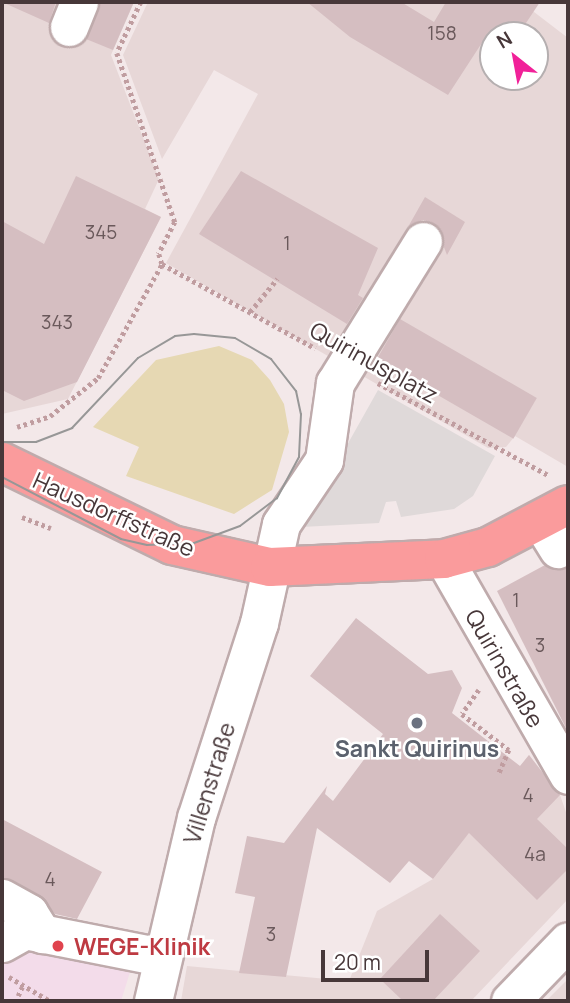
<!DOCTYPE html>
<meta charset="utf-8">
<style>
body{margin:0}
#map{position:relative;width:570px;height:1003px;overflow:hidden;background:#f3e8e9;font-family:Manrope,sans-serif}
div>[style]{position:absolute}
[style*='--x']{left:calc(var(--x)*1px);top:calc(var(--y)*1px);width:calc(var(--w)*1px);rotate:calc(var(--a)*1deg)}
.residential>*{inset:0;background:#e7d7d7}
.medical>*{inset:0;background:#f3dcea}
.green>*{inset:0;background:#e6d8b3}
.parking>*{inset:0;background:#dfd9d9}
.building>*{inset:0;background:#d5bec1;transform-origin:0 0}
.path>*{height:4.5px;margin-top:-2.25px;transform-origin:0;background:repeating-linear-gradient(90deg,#c09da0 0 3.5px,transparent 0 7px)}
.roads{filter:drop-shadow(2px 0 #bfabac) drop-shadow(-2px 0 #bfabac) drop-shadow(0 2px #bfabac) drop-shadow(0 -2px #bfabac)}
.minor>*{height:37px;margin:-18.5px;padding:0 18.5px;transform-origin:18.5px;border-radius:18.5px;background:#fff}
.major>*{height:38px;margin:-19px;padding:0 19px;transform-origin:19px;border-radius:19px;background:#fa9b9c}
.tram>*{height:2px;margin:-1px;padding:0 1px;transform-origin:1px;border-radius:1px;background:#979797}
.dots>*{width:19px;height:19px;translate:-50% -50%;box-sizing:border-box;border:4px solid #fff;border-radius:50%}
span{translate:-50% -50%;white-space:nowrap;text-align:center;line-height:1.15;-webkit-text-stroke:5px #fff;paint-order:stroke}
.number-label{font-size:19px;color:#6a595b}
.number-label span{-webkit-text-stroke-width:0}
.street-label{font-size:23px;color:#473739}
.worship-label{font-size:23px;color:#5b616d;font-weight:700}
.health-label{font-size:23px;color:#be3a42;font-weight:700}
.left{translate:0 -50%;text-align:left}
.frame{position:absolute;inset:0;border:4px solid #473739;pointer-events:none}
.north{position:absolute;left:479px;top:21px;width:70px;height:70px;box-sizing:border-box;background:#fff;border:2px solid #b5afb0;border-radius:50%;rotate:329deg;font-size:19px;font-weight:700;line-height:28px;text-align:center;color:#473739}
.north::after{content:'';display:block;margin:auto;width:24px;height:32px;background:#f12199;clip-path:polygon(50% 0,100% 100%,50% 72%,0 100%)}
.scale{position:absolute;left:321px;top:950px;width:108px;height:32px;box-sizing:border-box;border:4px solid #473739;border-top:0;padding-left:9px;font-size:21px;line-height:24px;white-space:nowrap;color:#473739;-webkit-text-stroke:5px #fff;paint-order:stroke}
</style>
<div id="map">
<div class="residential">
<div style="clip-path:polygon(2px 2px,134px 2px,111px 55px,159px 179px,145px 209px,161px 217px,68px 399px,2px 414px)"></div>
<div style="clip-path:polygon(evenodd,148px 2px,521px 2px,568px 38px,568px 467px,515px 436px,506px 447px,488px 448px,166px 263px,258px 94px,214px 70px,162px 159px,123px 55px,148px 2px,493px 35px,535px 35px,535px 77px,493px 77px,493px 35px)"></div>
<div style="clip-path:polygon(529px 755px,560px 795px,568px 818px,568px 899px,471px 1001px,181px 1001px,187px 966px,349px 981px,377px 911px,433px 879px)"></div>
<div style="clip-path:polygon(568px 979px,568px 1001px,546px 1001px)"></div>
</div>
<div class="medical">
<div style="clip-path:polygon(2px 888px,135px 956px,121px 1001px,2px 1001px)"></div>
</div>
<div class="green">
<div style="clip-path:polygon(219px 346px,252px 360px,270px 380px,284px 404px,289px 432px,272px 490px,234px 514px,126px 476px,139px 447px,93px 427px,156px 360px)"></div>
</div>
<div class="parking">
<div style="clip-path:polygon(378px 390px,495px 456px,473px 496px,454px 509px,401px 517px,396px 501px,386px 502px,379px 523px,301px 527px)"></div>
</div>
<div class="building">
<div style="clip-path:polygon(2px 2px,56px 2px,49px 23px)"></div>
<div style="clip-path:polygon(100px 2px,134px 2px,113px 50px,86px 39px)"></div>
<div style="clip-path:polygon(307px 2px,401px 2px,434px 22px,446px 2px,540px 2px,518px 35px,487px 35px,448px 95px,350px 37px)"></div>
<div style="clip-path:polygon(241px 171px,378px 248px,358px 295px,363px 298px,347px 324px,199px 234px)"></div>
<div style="clip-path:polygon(76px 176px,161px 217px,77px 382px,24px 401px,2px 390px,2px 221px,44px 244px)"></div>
<div style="clip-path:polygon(425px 197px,465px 222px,447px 255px,435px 224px,423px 220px,408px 227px)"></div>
<div style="left:400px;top:319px;width:158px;height:47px;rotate:30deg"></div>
<div style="clip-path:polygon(545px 565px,568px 567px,568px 732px,497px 591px)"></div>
<div style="clip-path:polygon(356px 618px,428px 674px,452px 670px,462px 688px,452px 713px,520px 766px,529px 755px,560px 795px,537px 819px,568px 849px,568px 869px,537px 900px,469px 833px,433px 879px,409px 861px,390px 883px,317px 828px,286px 977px,239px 973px,255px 897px,235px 893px,247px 836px,284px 843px,327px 786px,325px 794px,333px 801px,383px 734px,310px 676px)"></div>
<div style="clip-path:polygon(2px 819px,102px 872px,77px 919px,55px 914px,39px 895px,2px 877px)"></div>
<div style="clip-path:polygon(440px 914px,480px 951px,433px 1001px,403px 1001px,380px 979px)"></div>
</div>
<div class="path">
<div style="--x:141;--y:2;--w:56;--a:115.2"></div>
<div style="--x:117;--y:53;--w:179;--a:71.1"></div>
<div style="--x:175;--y:222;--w:36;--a:117"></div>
<div style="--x:159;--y:254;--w:10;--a:73"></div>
<div style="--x:162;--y:264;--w:175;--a:28.8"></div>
<div style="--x:250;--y:312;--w:43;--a:-50.7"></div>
<div style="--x:378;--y:383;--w:193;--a:28.4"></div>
<div style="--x:17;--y:427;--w:35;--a:-18"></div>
<div style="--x:50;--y:416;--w:61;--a:-38.4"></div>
<div style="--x:98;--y:378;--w:131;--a:-60.7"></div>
<div style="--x:22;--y:517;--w:31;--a:21"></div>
<div style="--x:479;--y:690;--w:29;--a:125"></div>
<div style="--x:462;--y:714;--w:59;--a:37.5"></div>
<div style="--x:509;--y:750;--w:26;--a:113"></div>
<div style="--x:9;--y:977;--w:48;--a:30.3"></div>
<div style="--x:18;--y:996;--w:10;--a:-66"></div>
</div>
<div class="roads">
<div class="minor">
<div style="--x:69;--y:27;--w:27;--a:-68"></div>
<div style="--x:541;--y:522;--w:32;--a:58"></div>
<div style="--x:444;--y:559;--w:249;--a:60.1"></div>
<div style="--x:2;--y:898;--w:31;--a:29"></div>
<div style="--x:29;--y:913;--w:25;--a:58"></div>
<div style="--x:2;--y:943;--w:26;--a:-29"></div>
<div style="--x:25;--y:930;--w:139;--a:11.2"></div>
<div style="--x:153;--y:1001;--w:188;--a:-76.8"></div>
<div style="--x:196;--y:818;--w:205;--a:-72.1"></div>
<div style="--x:259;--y:623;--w:101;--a:-77.5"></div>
<div style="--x:281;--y:524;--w:77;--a:-56.1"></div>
<div style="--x:324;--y:460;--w:78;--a:-81.9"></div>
<div style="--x:335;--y:383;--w:167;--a:-58.2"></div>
<div style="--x:510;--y:1001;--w:83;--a:-46"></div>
</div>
<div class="major">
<div style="--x:2;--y:462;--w:189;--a:26"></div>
<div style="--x:172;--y:545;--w:100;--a:12.7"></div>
<div style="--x:270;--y:567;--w:174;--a:-2.6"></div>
<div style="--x:444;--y:559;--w:46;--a:-15.3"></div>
<div style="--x:488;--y:547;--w:90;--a:-27.7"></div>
</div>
</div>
<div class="tram">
<div style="--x:2;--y:442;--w:34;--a:0"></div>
<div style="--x:36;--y:442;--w:39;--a:-21"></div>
<div style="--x:72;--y:428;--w:96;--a:-46.7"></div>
<div style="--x:138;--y:358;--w:43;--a:-30.7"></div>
<div style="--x:175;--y:336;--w:19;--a:-6"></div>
<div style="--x:194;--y:334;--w:41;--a:5.6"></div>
<div style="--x:235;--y:338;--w:42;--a:30.3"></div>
<div style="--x:271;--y:359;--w:41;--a:52"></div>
<div style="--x:296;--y:391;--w:24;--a:78"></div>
<div style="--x:301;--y:414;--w:43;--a:92.7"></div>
<div style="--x:299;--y:457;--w:47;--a:118.2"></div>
<div style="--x:277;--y:498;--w:46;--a:142.9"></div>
<div style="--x:240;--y:526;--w:49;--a:159.7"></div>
<div style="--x:194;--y:543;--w:47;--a:177.6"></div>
<div style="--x:147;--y:545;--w:27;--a:-167"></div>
<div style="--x:121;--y:539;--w:134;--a:-152.5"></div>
</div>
<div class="dots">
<div style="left:417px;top:723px;background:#6b7280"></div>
<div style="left:58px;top:946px;background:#e0444e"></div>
</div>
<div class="number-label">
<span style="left:442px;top:34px">158</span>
<span style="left:101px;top:233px">345</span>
<span style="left:287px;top:244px">1</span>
<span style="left:57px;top:323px">343</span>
<span style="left:516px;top:601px">1</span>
<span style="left:540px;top:646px">3</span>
<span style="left:528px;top:796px">4</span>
<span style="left:535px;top:855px">4a</span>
<span style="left:50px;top:880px">4</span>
<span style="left:271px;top:935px">3</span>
</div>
<div class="street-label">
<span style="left:374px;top:362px;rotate:29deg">Quirinusplatz</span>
<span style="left:114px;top:514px;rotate:24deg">Hausdorffstraße</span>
<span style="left:505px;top:668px;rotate:60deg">Quirinstraße</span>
<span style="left:209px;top:783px;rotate:-73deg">Villenstraße</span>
</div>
<div class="worship-label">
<span style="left:417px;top:748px">Sankt Quirinus</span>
</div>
<div class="health-label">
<span class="left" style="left:74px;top:946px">WEGE-Klinik</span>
</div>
<div class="frame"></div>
<div class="north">N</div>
<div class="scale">20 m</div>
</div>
